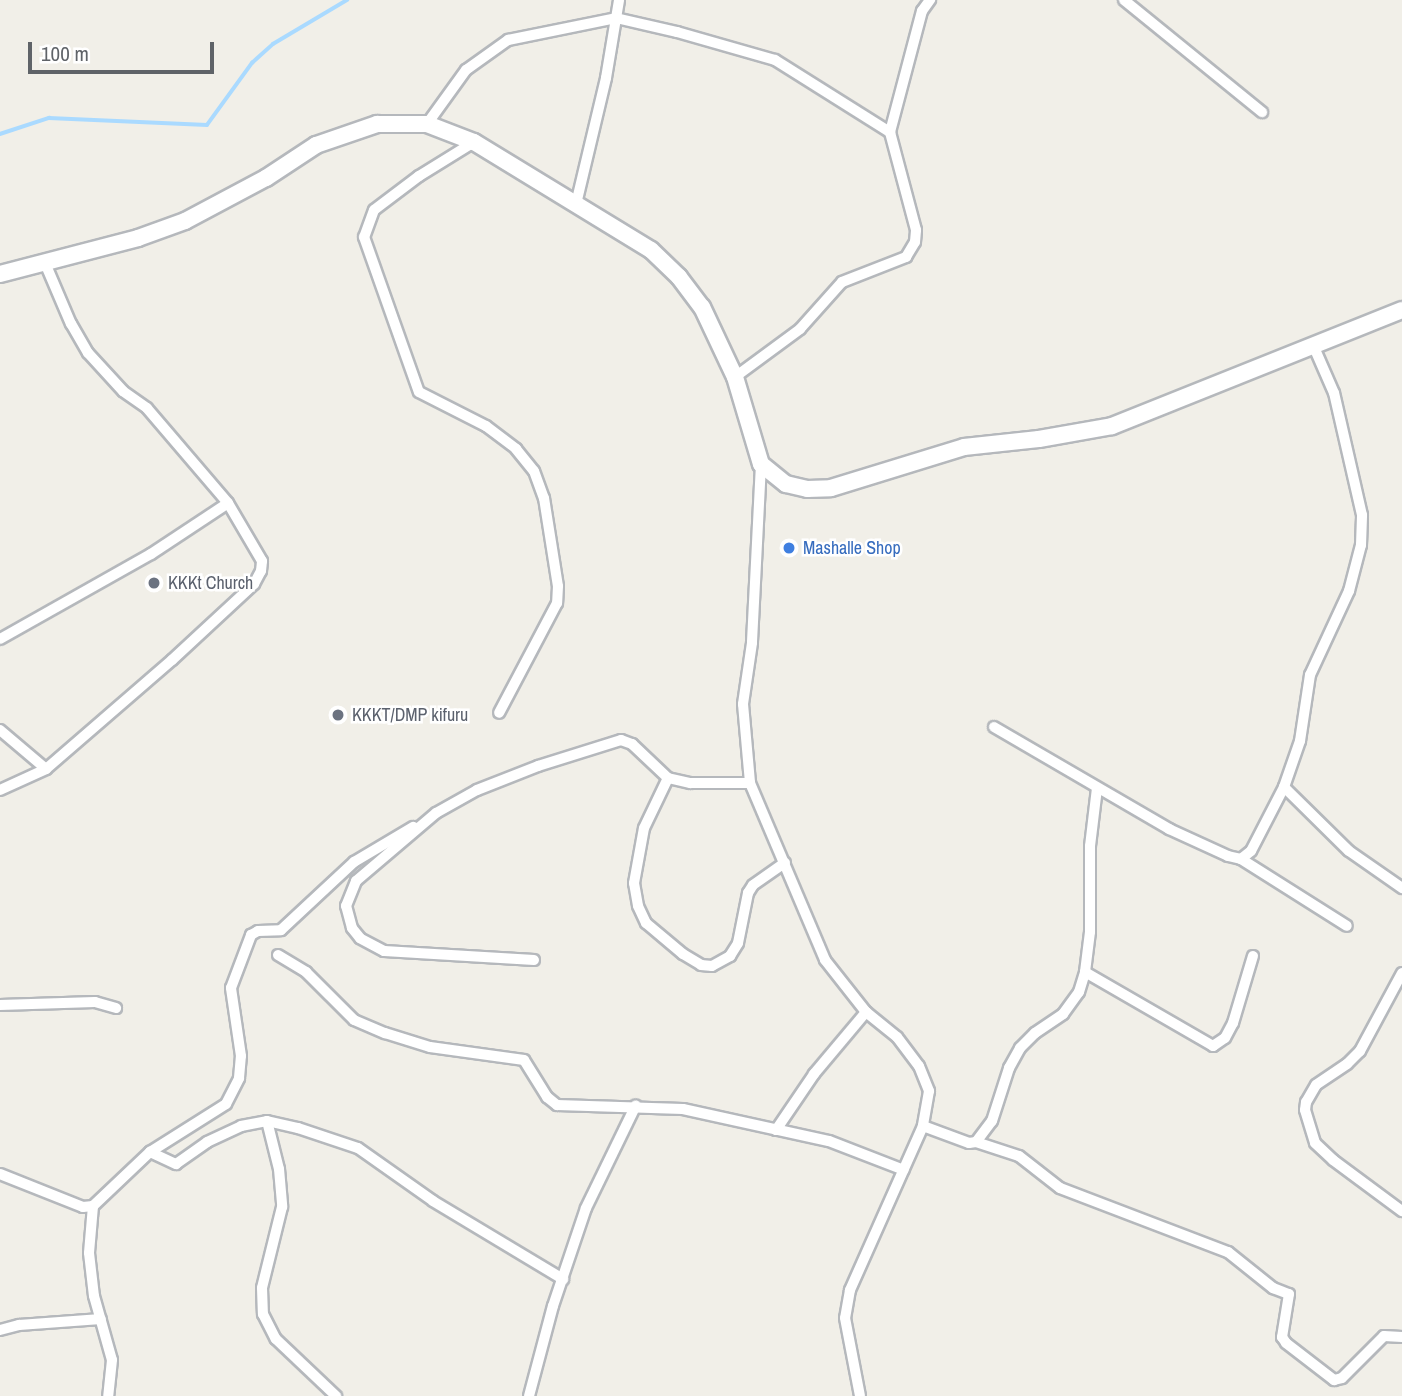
<!DOCTYPE html>
<style>
body{margin:0}
#map{position:relative;width:1402px;height:1396px;overflow:hidden;background:#f1efe8;font-family:"Archivo Narrow",sans-serif}
div>[style]{position:absolute}
[style*='--x']{left:calc(var(--x)*1px);top:calc(var(--y)*1px);width:calc(var(--w)*1px);rotate:calc(var(--a)*1deg)}
.stream>*{height:3.5px;margin:-1.75px;padding:0 1.75px;transform-origin:1.75px;border-radius:1.75px;background:#aadaff}
.roads{filter:drop-shadow(2px 0 #b5b8bc) drop-shadow(-2px 0 #b5b8bc) drop-shadow(0 2px #b5b8bc) drop-shadow(0 -2px #b5b8bc)}
.street>*{height:10px;margin:-5px;padding:0 5px;transform-origin:5px;border-radius:5px;background:#fff}
.secondary>*{height:16px;margin:-8px;padding:0 8px;transform-origin:8px;border-radius:8px;background:#fff}
.dots>*{width:19px;height:19px;translate:-50% -50%;box-sizing:border-box;border:4px solid #fff;border-radius:50%}
span{translate:-50% -50%;white-space:nowrap;text-align:center;line-height:1.15;-webkit-text-stroke:5px #fff;paint-order:stroke}
.shop-label{font-size:18px;color:#366cbe}
.left{translate:0 -50%;text-align:left}
.worship-label{font-size:18px;color:#5b616d}
.scale{position:absolute;left:28px;top:42px;width:186px;height:32px;box-sizing:border-box;border:4px solid #5f6368;border-top:0;padding-left:9px;font-size:21px;line-height:24px;white-space:nowrap;color:#5f6368;-webkit-text-stroke:5px #fff;paint-order:stroke}
</style>
<div id="map">
<div class="stream">
<div style="--x:0;--y:134;--w:52;--a:-18.1"></div>
<div style="--x:49;--y:118;--w:158;--a:2.5"></div>
<div style="--x:207;--y:125;--w:77;--a:-54"></div>
<div style="--x:252;--y:63;--w:28;--a:-42"></div>
<div style="--x:273;--y:44;--w:86;--a:-30.7"></div>
</div>
<div class="roads">
<div class="street">
<div style="--x:1124;--y:0;--w:178;--a:39.1"></div>
<div style="--x:427;--y:124;--w:67;--a:-54.2"></div>
<div style="--x:466;--y:70;--w:52;--a:-35.5"></div>
<div style="--x:508;--y:40;--w:110;--a:-11.5"></div>
<div style="--x:616;--y:18;--w:63;--a:12.9"></div>
<div style="--x:677;--y:32;--w:102;--a:15.9"></div>
<div style="--x:775;--y:60;--w:136;--a:32.1"></div>
<div style="--x:474;--y:142;--w:65;--a:148.3"></div>
<div style="--x:419;--y:176;--w:56;--a:142.9"></div>
<div style="--x:374;--y:210;--w:29;--a:110"></div>
<div style="--x:364;--y:237;--w:164;--a:70.5"></div>
<div style="--x:419;--y:392;--w:75;--a:26.9"></div>
<div style="--x:486;--y:426;--w:38;--a:37"></div>
<div style="--x:516;--y:449;--w:28;--a:51"></div>
<div style="--x:534;--y:471;--w:29;--a:70"></div>
<div style="--x:544;--y:498;--w:89;--a:81"></div>
<div style="--x:558;--y:586;--w:17;--a:93"></div>
<div style="--x:557;--y:603;--w:124;--a:117.8"></div>
<div style="--x:576;--y:204;--w:130;--a:-76.6"></div>
<div style="--x:606;--y:78;--w:79;--a:-80.5"></div>
<div style="--x:735;--y:377;--w:81;--a:-36.4"></div>
<div style="--x:800;--y:329;--w:63;--a:-48.2"></div>
<div style="--x:842;--y:282;--w:69;--a:-21.3"></div>
<div style="--x:906;--y:257;--w:17;--a:-59"></div>
<div style="--x:915;--y:242;--w:12;--a:-85"></div>
<div style="--x:916;--y:230;--w:101;--a:-104.9"></div>
<div style="--x:890;--y:132;--w:125;--a:-75.2"></div>
<div style="--x:922;--y:11;--w:14;--a:-54"></div>
<div style="--x:761;--y:464;--w:179;--a:92.9"></div>
<div style="--x:752;--y:643;--w:62;--a:98.4"></div>
<div style="--x:743;--y:704;--w:79;--a:84.9"></div>
<div style="--x:750;--y:783;--w:192;--a:67"></div>
<div style="--x:825;--y:960;--w:66;--a:51.7"></div>
<div style="--x:866;--y:1012;--w:40;--a:39"></div>
<div style="--x:897;--y:1037;--w:36;--a:53"></div>
<div style="--x:919;--y:1066;--w:27;--a:68"></div>
<div style="--x:929;--y:1091;--w:36;--a:100"></div>
<div style="--x:923;--y:1126;--w:180;--a:114"></div>
<div style="--x:850;--y:1290;--w:28;--a:100"></div>
<div style="--x:845;--y:1318;--w:79;--a:79.1"></div>
<div style="--x:0;--y:639;--w:173;--a:-29.4"></div>
<div style="--x:151;--y:554;--w:92;--a:-33.5"></div>
<div style="--x:994;--y:727;--w:203;--a:30.2"></div>
<div style="--x:1169;--y:829;--w:65;--a:24.6"></div>
<div style="--x:1228;--y:856;--w:13;--a:13"></div>
<div style="--x:1241;--y:859;--w:13;--a:-39"></div>
<div style="--x:1251;--y:851;--w:72;--a:-62.7"></div>
<div style="--x:1284;--y:787;--w:49;--a:-70.8"></div>
<div style="--x:1300;--y:741;--w:67;--a:-81.4"></div>
<div style="--x:1310;--y:675;--w:93;--a:-65.1"></div>
<div style="--x:1349;--y:591;--w:48;--a:-75.4"></div>
<div style="--x:1361;--y:545;--w:30;--a:-88"></div>
<div style="--x:1362;--y:515;--w:125;--a:-102.9"></div>
<div style="--x:1334;--y:393;--w:52;--a:-113.6"></div>
<div style="--x:0;--y:730;--w:60;--a:40.3"></div>
<div style="--x:668;--y:778;--w:55;--a:115.6"></div>
<div style="--x:644;--y:828;--w:56;--a:100.3"></div>
<div style="--x:634;--y:883;--w:23;--a:80"></div>
<div style="--x:638;--y:906;--w:19;--a:65"></div>
<div style="--x:646;--y:923;--w:48;--a:40"></div>
<div style="--x:683;--y:954;--w:21;--a:31"></div>
<div style="--x:701;--y:965;--w:11;--a:5"></div>
<div style="--x:712;--y:966;--w:21;--a:-29"></div>
<div style="--x:730;--y:956;--w:15;--a:-58"></div>
<div style="--x:738;--y:943;--w:51;--a:-78.7"></div>
<div style="--x:748;--y:893;--w:9;--a:-58"></div>
<div style="--x:753;--y:885;--w:39;--a:-35"></div>
<div style="--x:1284;--y:787;--w:91;--a:44.6"></div>
<div style="--x:1349;--y:851;--w:65;--a:34.9"></div>
<div style="--x:0;--y:790;--w:51;--a:-24.5"></div>
<div style="--x:46;--y:769;--w:167;--a:-40.9"></div>
<div style="--x:172;--y:660;--w:112;--a:-42.8"></div>
<div style="--x:254;--y:584;--w:15;--a:-62"></div>
<div style="--x:261;--y:571;--w:10;--a:-84"></div>
<div style="--x:262;--y:561;--w:67;--a:-120.4"></div>
<div style="--x:228;--y:503;--w:125;--a:-130.5"></div>
<div style="--x:147;--y:408;--w:29;--a:-145"></div>
<div style="--x:123;--y:391;--w:52;--a:-132.6"></div>
<div style="--x:88;--y:353;--w:34;--a:-120"></div>
<div style="--x:71;--y:324;--w:66;--a:-113.1"></div>
<div style="--x:1241;--y:859;--w:125;--a:32.3"></div>
<div style="--x:278;--y:955;--w:33;--a:31"></div>
<div style="--x:306;--y:972;--w:68;--a:45"></div>
<div style="--x:354;--y:1020;--w:34;--a:23"></div>
<div style="--x:385;--y:1033;--w:47;--a:17.3"></div>
<div style="--x:430;--y:1047;--w:95;--a:7.9"></div>
<div style="--x:524;--y:1060;--w:44;--a:58.1"></div>
<div style="--x:547;--y:1097;--w:13;--a:39"></div>
<div style="--x:557;--y:1105;--w:126;--a:1.8"></div>
<div style="--x:683;--y:1109;--w:149;--a:12.4"></div>
<div style="--x:829;--y:1141;--w:80;--a:21.1"></div>
<div style="--x:534;--y:960;--w:150;--a:-176.6"></div>
<div style="--x:384;--y:951;--w:27;--a:-152"></div>
<div style="--x:360;--y:938;--w:13;--a:-129"></div>
<div style="--x:352;--y:928;--w:23;--a:-105"></div>
<div style="--x:346;--y:906;--w:27;--a:-68"></div>
<div style="--x:356;--y:881;--w:105;--a:-40.4"></div>
<div style="--x:436;--y:813;--w:47;--a:-29.3"></div>
<div style="--x:477;--y:790;--w:66;--a:-21.5"></div>
<div style="--x:538;--y:766;--w:87;--a:-17.4"></div>
<div style="--x:621;--y:740;--w:12;--a:20"></div>
<div style="--x:632;--y:744;--w:50;--a:43.4"></div>
<div style="--x:668;--y:778;--w:23;--a:13"></div>
<div style="--x:690;--y:783;--w:60;--a:0"></div>
<div style="--x:1085;--y:972;--w:148;--a:30"></div>
<div style="--x:1213;--y:1046;--w:14;--a:-34"></div>
<div style="--x:1225;--y:1038;--w:17;--a:-62"></div>
<div style="--x:1233;--y:1023;--w:70;--a:-73.4"></div>
<div style="--x:1402;--y:973;--w:89;--a:118.3"></div>
<div style="--x:1360;--y:1051;--w:18;--a:135"></div>
<div style="--x:1347;--y:1064;--w:37;--a:146"></div>
<div style="--x:1316;--y:1085;--w:20;--a:120"></div>
<div style="--x:1306;--y:1102;--w:8;--a:97"></div>
<div style="--x:1305;--y:1110;--w:34;--a:73"></div>
<div style="--x:1315;--y:1143;--w:25;--a:43"></div>
<div style="--x:1333;--y:1160;--w:86;--a:36.5"></div>
<div style="--x:0;--y:1005;--w:95;--a:-1.8"></div>
<div style="--x:95;--y:1002;--w:22;--a:16"></div>
<div style="--x:267;--y:1121;--w:49;--a:76"></div>
<div style="--x:279;--y:1169;--w:38;--a:85"></div>
<div style="--x:282;--y:1207;--w:83;--a:103.9"></div>
<div style="--x:262;--y:1288;--w:26;--a:88"></div>
<div style="--x:263;--y:1314;--w:28;--a:63"></div>
<div style="--x:276;--y:1339;--w:83;--a:43.5"></div>
<div style="--x:923;--y:1126;--w:49;--a:20.3"></div>
<div style="--x:969;--y:1143;--w:7;--a:-8"></div>
<div style="--x:976;--y:1142;--w:26;--a:-53"></div>
<div style="--x:992;--y:1121;--w:56;--a:-72.2"></div>
<div style="--x:1009;--y:1068;--w:23;--a:-61"></div>
<div style="--x:1020;--y:1048;--w:21;--a:-45"></div>
<div style="--x:1035;--y:1033;--w:34;--a:-34"></div>
<div style="--x:1063;--y:1014;--w:27;--a:-54"></div>
<div style="--x:1079;--y:992;--w:21;--a:-73"></div>
<div style="--x:1085;--y:972;--w:40;--a:-82.9"></div>
<div style="--x:1090;--y:932;--w:86;--a:-90"></div>
<div style="--x:1090;--y:846;--w:58;--a:-83.1"></div>
<div style="--x:776;--y:1130;--w:68;--a:-55.8"></div>
<div style="--x:814;--y:1074;--w:81;--a:-50"></div>
<div style="--x:976;--y:1142;--w:45;--a:18"></div>
<div style="--x:1019;--y:1156;--w:52;--a:38"></div>
<div style="--x:1060;--y:1188;--w:180;--a:20.9"></div>
<div style="--x:1228;--y:1252;--w:58;--a:38.7"></div>
<div style="--x:1273;--y:1288;--w:17;--a:21"></div>
<div style="--x:1289;--y:1294;--w:44;--a:99.2"></div>
<div style="--x:1282;--y:1337;--w:7;--a:56"></div>
<div style="--x:1286;--y:1343;--w:61;--a:37.6"></div>
<div style="--x:1334;--y:1380;--w:8;--a:-14"></div>
<div style="--x:1342;--y:1378;--w:59;--a:-45"></div>
<div style="--x:1384;--y:1336;--w:18;--a:3"></div>
<div style="--x:150;--y:1152;--w:29;--a:25"></div>
<div style="--x:176;--y:1164;--w:38;--a:-35"></div>
<div style="--x:207;--y:1142;--w:38;--a:-25"></div>
<div style="--x:241;--y:1126;--w:26;--a:-11"></div>
<div style="--x:267;--y:1121;--w:32;--a:13"></div>
<div style="--x:298;--y:1128;--w:63;--a:18.4"></div>
<div style="--x:358;--y:1148;--w:92;--a:35.2"></div>
<div style="--x:433;--y:1201;--w:152;--a:31"></div>
<div style="--x:0;--y:1174;--w:89;--a:21.7"></div>
<div style="--x:83;--y:1207;--w:10;--a:-6"></div>
<div style="--x:93;--y:1206;--w:79;--a:-43.5"></div>
<div style="--x:150;--y:1152;--w:90;--a:-32.3"></div>
<div style="--x:226;--y:1104;--w:29;--a:-63"></div>
<div style="--x:239;--y:1078;--w:22;--a:-85"></div>
<div style="--x:241;--y:1056;--w:69;--a:-98.4"></div>
<div style="--x:231;--y:988;--w:57;--a:-69.3"></div>
<div style="--x:251;--y:935;--w:8;--a:-30"></div>
<div style="--x:258;--y:931;--w:23;--a:-2"></div>
<div style="--x:281;--y:930;--w:100;--a:-43"></div>
<div style="--x:354;--y:862;--w:69;--a:-30.7"></div>
<div style="--x:93;--y:1206;--w:47;--a:94.9"></div>
<div style="--x:89;--y:1253;--w:43;--a:83.4"></div>
<div style="--x:94;--y:1296;--w:66;--a:74.3"></div>
<div style="--x:112;--y:1360;--w:36;--a:96"></div>
<div style="--x:0;--y:1330;--w:20;--a:-15"></div>
<div style="--x:19;--y:1325;--w:82;--a:-4.2"></div>
<div style="--x:529;--y:1396;--w:93;--a:-75.1"></div>
<div style="--x:553;--y:1306;--w:103;--a:-71.4"></div>
<div style="--x:586;--y:1208;--w:114;--a:-64.1"></div>
</div>
<div class="secondary">
<div style="--x:0;--y:274;--w:143;--a:-14.6"></div>
<div style="--x:138;--y:238;--w:50;--a:-19.9"></div>
<div style="--x:185;--y:221;--w:92;--a:-28"></div>
<div style="--x:266;--y:178;--w:60;--a:-33.4"></div>
<div style="--x:316;--y:145;--w:65;--a:-19"></div>
<div style="--x:377;--y:124;--w:50;--a:0"></div>
<div style="--x:427;--y:124;--w:50;--a:21"></div>
<div style="--x:474;--y:142;--w:207;--a:31.4"></div>
<div style="--x:651;--y:250;--w:39;--a:44"></div>
<div style="--x:679;--y:277;--w:38;--a:53"></div>
<div style="--x:702;--y:307;--w:77;--a:64.8"></div>
<div style="--x:735;--y:377;--w:91;--a:73.4"></div>
<div style="--x:761;--y:464;--w:32;--a:39"></div>
<div style="--x:786;--y:484;--w:22;--a:13"></div>
<div style="--x:807;--y:489;--w:24;--a:-2"></div>
<div style="--x:831;--y:488;--w:139;--a:-17.1"></div>
<div style="--x:964;--y:447;--w:75;--a:-6.1"></div>
<div style="--x:1039;--y:439;--w:74;--a:-10.1"></div>
<div style="--x:1112;--y:426;--w:312;--a:-21.8"></div>
</div>
</div>
<div class="dots">
<div style="left:789px;top:548px;background:#3f7fe0"></div>
<div style="left:154px;top:583px;background:#6b7280"></div>
<div style="left:338px;top:715px;background:#6b7280"></div>
</div>
<div class="shop-label">
<span class="left" style="left:803px;top:548px">Mashalle Shop</span>
</div>
<div class="worship-label">
<span class="left" style="left:168px;top:583px">KKKt Church</span>
<span class="left" style="left:352px;top:715px">KKKT/DMP kifuru</span>
</div>
<div class="scale">100 m</div>
</div>
